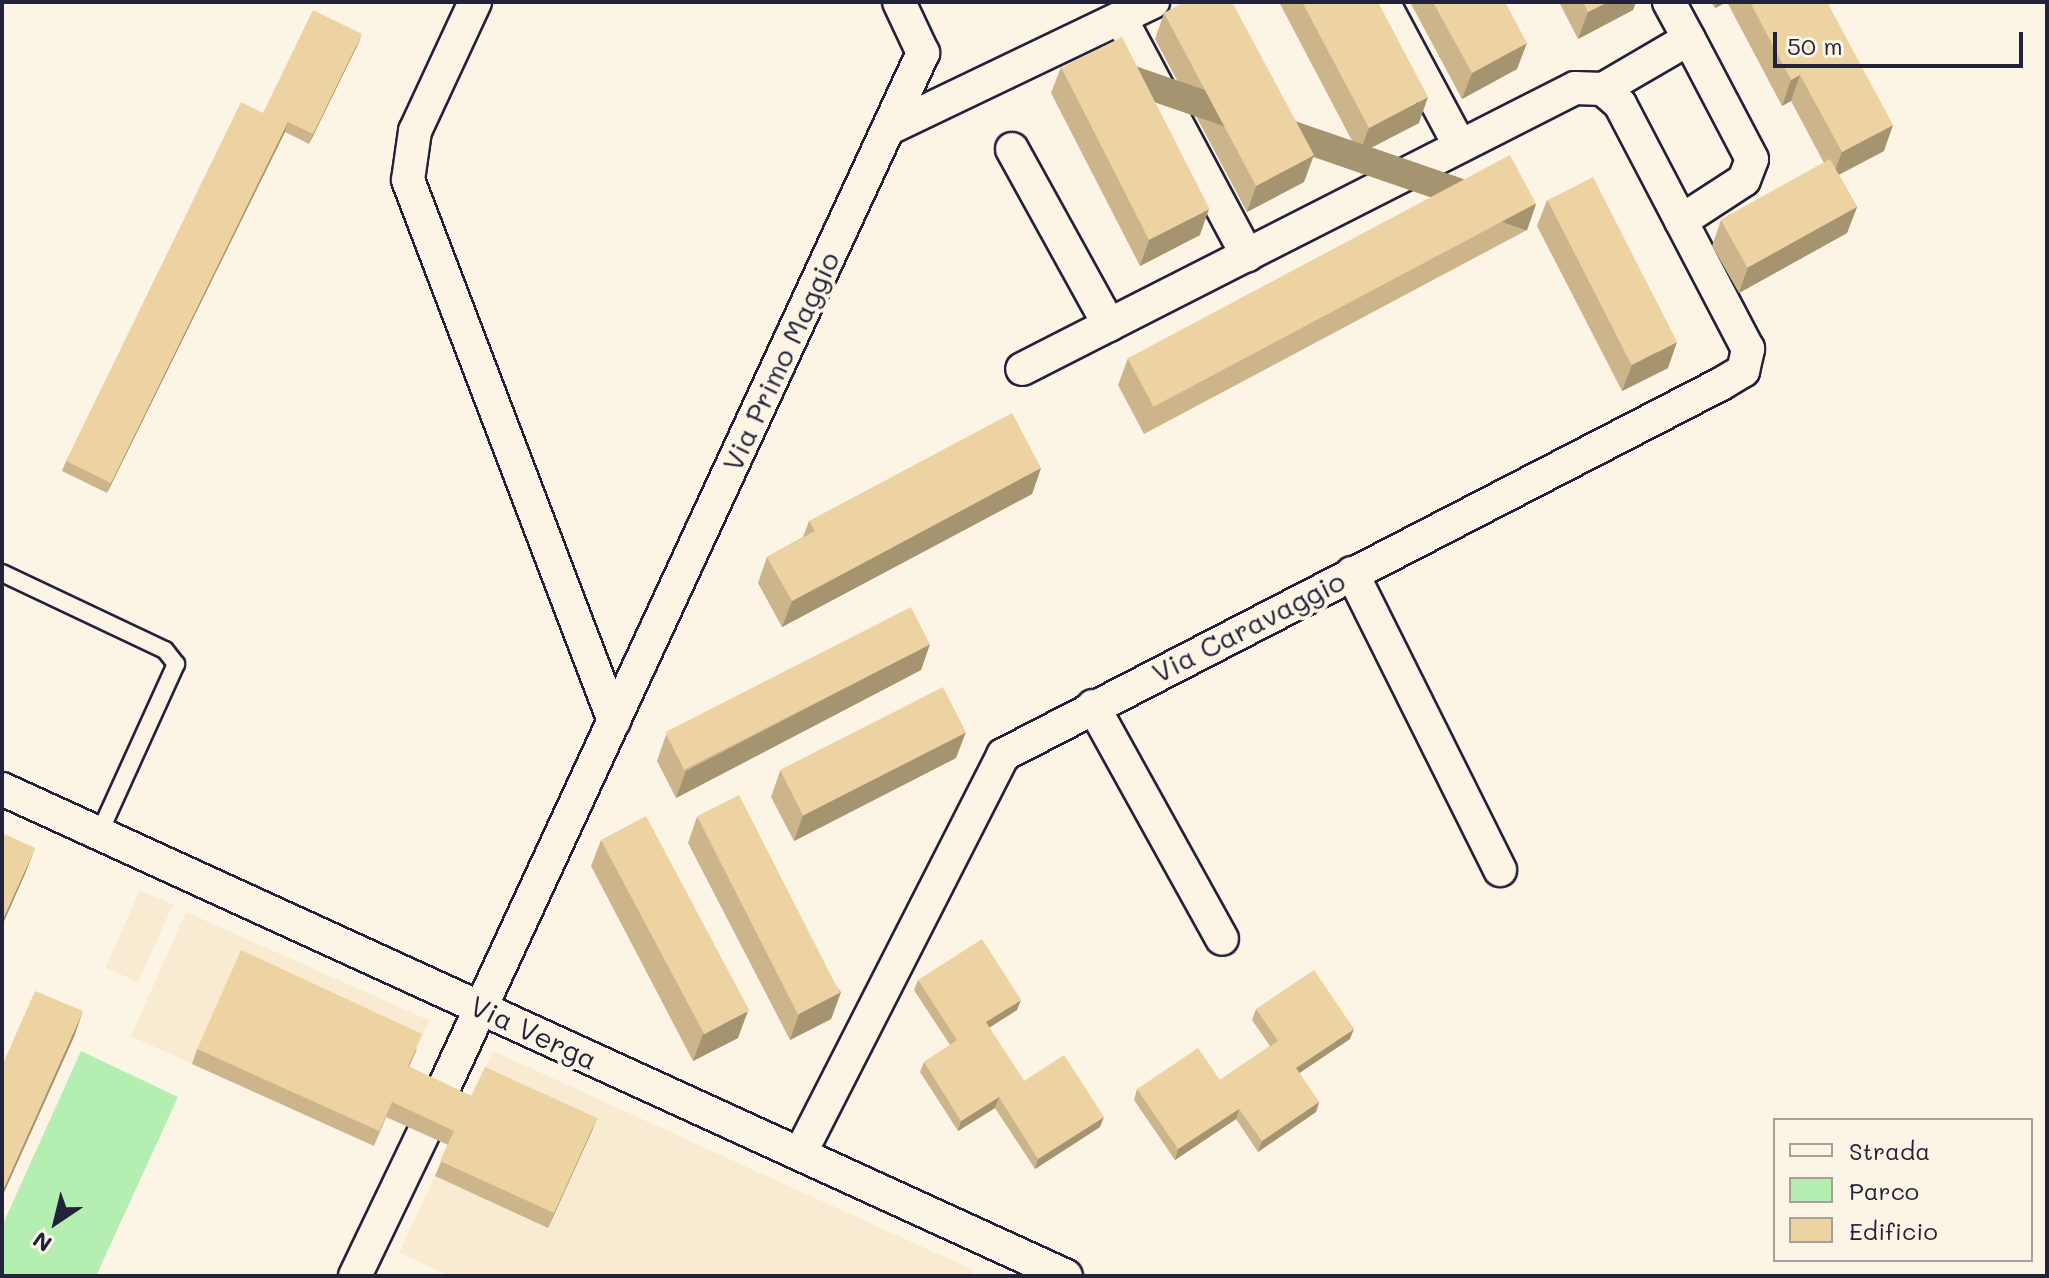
<!DOCTYPE html>
<style>
body{margin:0}
#map{position:relative;width:2049px;height:1278px;overflow:hidden;background:#fcf5e5;font-family:Mali,sans-serif}
div>[style]{position:absolute}
[style*='--x']{left:calc(var(--x)*1px);top:calc(var(--y)*1px);width:calc(var(--w)*1px);rotate:calc(var(--a)*1deg)}
.built>*{inset:0;background:#f8ebd1;transform-origin:0 0}
.green>*{inset:0;background:#b4eeb1}
.roads{filter:drop-shadow(2px 0 #22223b) drop-shadow(-2px 0 #22223b) drop-shadow(0 2px #22223b) drop-shadow(0 -2px #22223b)}
.lane>*{height:16px;margin:-8px;padding:0 8px;transform-origin:8px;border-radius:8px;background:#fcf5e5}
.street>*{height:32px;margin:-16px;padding:0 16px;transform-origin:16px;border-radius:16px;background:#fcf5e5}
.wall>*{inset:0;background:#ccb58b}
.shaded-wall>*{inset:0;background:#a69471;transform-origin:0 0}
.building>*{inset:0;background:#edd3a2;transform-origin:0 0}
span{translate:-50% -50%;white-space:nowrap;text-align:center;line-height:1.15;-webkit-text-stroke:8px #fcf5e5;paint-order:stroke}
.street-label{font-size:28px;color:#22223b}
.frame{position:absolute;inset:0;border:4px solid #22223b;pointer-events:none}
.legend{position:absolute;left:1773px;top:1118px;width:260px;height:144px;box-sizing:border-box;background:#fcf5e5;border:2px solid #a5a1a1;margin:0;padding:10px 14px;list-style:none;font-size:24px;color:#22223b}
.legend li{display:flex;align-items:center;gap:16px;height:40px}
.legend b{width:40px;border:2px solid #a5a1a1}
.north{position:absolute;left:16px;top:1182px;width:80px;height:80px;-webkit-text-stroke:6px #fcf5e5;paint-order:stroke;rotate:215deg;font-size:22px;font-weight:700;line-height:32px;text-align:center;color:#22223b}
.north::after{content:'';display:block;margin:auto;width:28px;height:36px;background:#22223b;clip-path:polygon(50% 0,100% 100%,50% 72%,0 100%)}
.scale{position:absolute;left:1773px;top:32px;width:250px;height:36px;box-sizing:border-box;border:4px solid #22223b;border-top:0;padding-left:10px;font-size:24px;line-height:28px;white-space:nowrap;color:#22223b;-webkit-text-stroke:6px #fcf5e5;paint-order:stroke}
</style>
<div id="map">
<div class="built">
<div style="left:140px;top:890px;width:36px;height:85px;rotate:24deg"></div>
<div style="left:186px;top:912px;width:267px;height:136px;rotate:24deg"></div>
<div style="clip-path:polygon(493px 1051px,973px 1270px,970px 1276px,449px 1276px,399px 1253px)"></div>
</div>
<div class="green">
<div style="clip-path:polygon(81px 1051px,178px 1097px,96px 1276px,2px 1276px,2px 1226px)"></div>
</div>
<div class="roads">
<div class="lane">
<div style="--x:2;--y:573;--w:180;--a:25.3"></div>
<div style="--x:165;--y:650;--w:18;--a:52"></div>
<div style="--x:176;--y:664;--w:187;--a:114.4"></div>
</div>
<div class="street">
<div style="--x:475;--y:2;--w:142;--a:114.9"></div>
<div style="--x:415;--y:131;--w:49;--a:98.1"></div>
<div style="--x:408;--y:180;--w:579;--a:69.15"></div>
<div style="--x:1383;--y:2;--w:163;--a:61.9"></div>
<div style="--x:1121;--y:19;--w:268;--a:61.9"></div>
<div style="--x:1603;--y:89;--w:99;--a:-30.2"></div>
<div style="--x:1689;--y:39;--w:42;--a:-118.4"></div>
<div style="--x:888;--y:129;--w:294;--a:-25.6"></div>
<div style="--x:1012;--y:149;--w:201;--a:61.1"></div>
<div style="--x:1681;--y:221;--w:75;--a:-33.1"></div>
<div style="--x:1744;--y:180;--w:22;--a:-69"></div>
<div style="--x:1752;--y:159;--w:136;--a:-117.7"></div>
<div style="--x:1352;--y:573;--w:332;--a:63.5"></div>
<div style="--x:1093;--y:706;--w:266;--a:61"></div>
<div style="--x:2;--y:789;--w:1170;--a:24.59"></div>
<div style="--x:439;--y:1098;--w:1152;--a:-65.15"></div>
<div style="--x:923;--y:53;--w:56;--a:-115.2"></div>
<div style="--x:800;--y:1154;--w:448;--a:-63"></div>
<div style="--x:1003;--y:755;--w:808;--a:-27.33"></div>
<div style="--x:1721;--y:384;--w:26;--a:-31"></div>
<div style="--x:1743;--y:371;--w:23;--a:-77"></div>
<div style="--x:1748;--y:349;--w:276;--a:-117.6"></div>
<div style="--x:1620;--y:104;--w:23;--a:-139"></div>
<div style="--x:1603;--y:89;--w:28;--a:-178"></div>
<div style="--x:1575;--y:88;--w:620;--a:153.06"></div>
<div style="--x:355;--y:1276;--w:157;--a:-64.4"></div>
</div>
</div>
<div class="wall">
<div style="clip-path:polygon(1279px 2px,1378px 2px,1419px 123px,1359px 154px)"></div>
<div style="clip-path:polygon(1410px 2px,1505px 2px,1517px 69px,1462px 99px)"></div>
<div style="clip-path:polygon(1559px 2px,1636px 2px,1633px 10px,1578px 39px)"></div>
<div style="clip-path:polygon(1711px 2px,1827px 2px,1884px 151px,1839px 175px,1857px 207px,1847px 233px,1739px 293px,1712px 246px,1721px 220px,1824px 163px,1791px 101px,1782px 106px,1727px 2px,1715px 8px)"></div>
<div style="clip-path:polygon(1164px 13px,1304px 182px,1247px 212px,1155px 39px)"></div>
<div style="clip-path:polygon(358px 44px,309px 144px,285px 132px,107px 493px,62px 471px,66px 461px,263px 113px)"></div>
<div style="clip-path:polygon(1061px 67px,1200px 235px,1140px 266px,1051px 93px)"></div>
<div style="clip-path:polygon(1547px 200px,1668px 368px,1622px 391px,1537px 226px)"></div>
<div style="clip-path:polygon(1536px 204px,1527px 230px,1144px 434px,1118px 385px,1128px 358px)"></div>
<div style="clip-path:polygon(1041px 468px,1032px 494px,782px 627px,758px 583px,767px 557px,803px 537px,809px 521px)"></div>
<div style="clip-path:polygon(930px 644px,921px 670px,676px 798px,657px 761px,666px 735px)"></div>
<div style="clip-path:polygon(956px 758px,794px 841px,771px 797px,780px 771px)"></div>
<div style="clip-path:polygon(697px 817px,841px 992px,831px 1019px,790px 1040px,688px 843px)"></div>
<div style="clip-path:polygon(601px 840px,738px 1038px,693px 1061px,591px 866px)"></div>
<div style="clip-path:polygon(918px 980px,1017px 1010px,989px 1028px,1024px 1081px,1100px 1127px,1035px 1169px,995px 1108px,958px 1131px,920px 1072px,924px 1062px,950px 1045px,914px 990px)"></div>
<div style="clip-path:polygon(1256px 1009px,1350px 1039px,1299px 1073px,1319px 1102px,1316px 1112px,1258px 1152px,1236px 1119px,1175px 1160px,1134px 1100px,1137px 1089px,1220px 1080px,1270px 1046px,1252px 1020px)"></div>
<div style="clip-path:polygon(197px 1049px,417px 1049px,409px 1067px,471px 1096px,597px 1118px,591px 1133px,548px 1228px,435px 1176px,448px 1145px,386px 1117px,374px 1146px,192px 1064px)"></div>
</div>
<div class="shaded-wall">
<div style="clip-path:polygon(1608px 2px,1636px 2px,1633px 10px,1578px 39px,1588px 12px)"></div>
<div style="clip-path:polygon(1717px 2px,1727px 2px,1715px 8px)"></div>
<div style="clip-path:polygon(362px 34px,358px 44px,309px 144px,313px 134px)"></div>
<div style="clip-path:polygon(1527px 43px,1517px 69px,1462px 99px,1472px 73px)"></div>
<div style="clip-path:polygon(1800px 75px,1791px 101px,1782px 106px,1791px 80px)"></div>
<div style="clip-path:polygon(1428px 97px,1419px 123px,1359px 154px,1369px 128px)"></div>
<div style="clip-path:polygon(288px 122px,285px 132px,107px 493px,111px 483px)"></div>
<div style="clip-path:polygon(1893px 125px,1884px 151px,1832px 178px,1842px 152px)"></div>
<div style="clip-path:polygon(1314px 155px,1304px 182px,1247px 212px,1256px 186px)"></div>
<div style="left:1536px;top:204px;width:28px;height:433px;rotate:109deg"></div>
<div style="clip-path:polygon(1857px 207px,1847px 233px,1739px 293px,1748px 267px)"></div>
<div style="clip-path:polygon(1209px 209px,1200px 235px,1140px 266px,1149px 240px)"></div>
<div style="clip-path:polygon(1677px 342px,1668px 368px,1622px 391px,1632px 365px)"></div>
<div style="clip-path:polygon(1041px 468px,1032px 494px,782px 627px,792px 601px)"></div>
<div style="clip-path:polygon(930px 644px,921px 670px,676px 798px,686px 771px)"></div>
<div style="clip-path:polygon(966px 732px,956px 758px,794px 841px,803px 815px)"></div>
<div style="clip-path:polygon(35px 848px,25px 874px,2px 926px,2px 921px)"></div>
<div style="clip-path:polygon(841px 992px,831px 1019px,790px 1040px,799px 1014px)"></div>
<div style="clip-path:polygon(1021px 1000px,1017px 1010px,982px 1032px,986px 1022px)"></div>
<div style="clip-path:polygon(83px 1011px,74px 1037px,2px 1197px,2px 1192px)"></div>
<div style="clip-path:polygon(748px 1011px,738px 1038px,693px 1061px,703px 1034px)"></div>
<div style="clip-path:polygon(1354px 1029px,1350px 1039px,1292px 1078px,1296px 1068px)"></div>
<div style="clip-path:polygon(999px 1097px,995px 1108px,958px 1131px,961px 1121px)"></div>
<div style="clip-path:polygon(1319px 1102px,1316px 1112px,1258px 1152px,1262px 1141px)"></div>
<div style="clip-path:polygon(1239px 1109px,1236px 1119px,1175px 1160px,1178px 1149px)"></div>
<div style="clip-path:polygon(1104px 1117px,1100px 1127px,1035px 1169px,1038px 1159px)"></div>
<div style="clip-path:polygon(597px 1118px,591px 1133px,548px 1228px,554px 1213px)"></div>
</div>
<div class="building">
<div style="clip-path:polygon(1184px 2px,1232px 2px,1314px 155px,1256px 186px,1164px 13px)"></div>
<div style="clip-path:polygon(1302px 2px,1378px 2px,1428px 97px,1369px 128px)"></div>
<div style="clip-path:polygon(1433px 2px,1505px 2px,1527px 43px,1472px 73px)"></div>
<div style="clip-path:polygon(1583px 2px,1608px 2px,1588px 12px)"></div>
<div style="clip-path:polygon(1750px 2px,1827px 2px,1893px 125px,1842px 152px,1800px 75px,1791px 80px)"></div>
<div style="clip-path:polygon(313px 10px,362px 34px,313px 134px,288px 122px,111px 483px,66px 461px,241px 102px,263px 113px)"></div>
<div style="left:1122px;top:37px;width:193px;height:68px;rotate:63deg"></div>
<div style="left:1510px;top:155px;width:55px;height:433px;rotate:62deg"></div>
<div style="left:1830px;top:159px;width:55px;height:125px;rotate:61deg"></div>
<div style="left:1593px;top:177px;width:185px;height:51px;rotate:63deg"></div>
<div style="clip-path:polygon(1012px 413px,1041px 468px,792px 601px,767px 557px,815px 531px,809px 521px)"></div>
<div style="left:911px;top:607px;width:42px;height:276px;rotate:63deg"></div>
<div style="left:943px;top:687px;width:51px;height:183px;rotate:63deg"></div>
<div style="left:739px;top:795px;width:222px;height:47px;rotate:63deg"></div>
<div style="left:646px;top:816px;width:220px;height:51px;rotate:62deg"></div>
<div style="clip-path:polygon(2px 833px,35px 848px,2px 921px)"></div>
<div style="clip-path:polygon(982px 939px,1021px 1000px,986px 1022px,1024px 1081px,1064px 1055px,1104px 1117px,1038px 1159px,999px 1097px,961px 1121px,924px 1062px,957px 1040px,918px 980px)"></div>
<div style="clip-path:polygon(241px 950px,422px 1034px,408px 1066px,471px 1096px,485px 1067px,597px 1118px,554px 1213px,440px 1161px,454px 1131px,392px 1102px,379px 1131px,197px 1049px)"></div>
<div style="clip-path:polygon(1314px 970px,1354px 1029px,1296px 1068px,1319px 1102px,1262px 1141px,1239px 1109px,1178px 1149px,1137px 1089px,1198px 1048px,1220px 1080px,1278px 1041px,1256px 1009px)"></div>
<div style="clip-path:polygon(35px 991px,83px 1011px,2px 1192px,2px 1066px)"></div>
</div>
<div class="street-label">
<span style="left:780px;top:361px;rotate:-65deg">Via Primo Maggio</span>
<span style="left:1248px;top:626px;rotate:-27deg">Via Caravaggio</span>
<span style="left:534px;top:1032px;rotate:25deg">Via Verga</span>
</div>
<div class="frame"></div>
<ul class="legend">
<li><b style="height:10px;background:#fcf5e5"></b>Strada</li>
<li><b style="height:22px;background:#b4eeb1"></b>Parco</li>
<li><b style="height:22px;background:#edd3a2"></b>Edificio</li>
</ul>
<div class="north">N</div>
<div class="scale">50 m</div>
</div>
